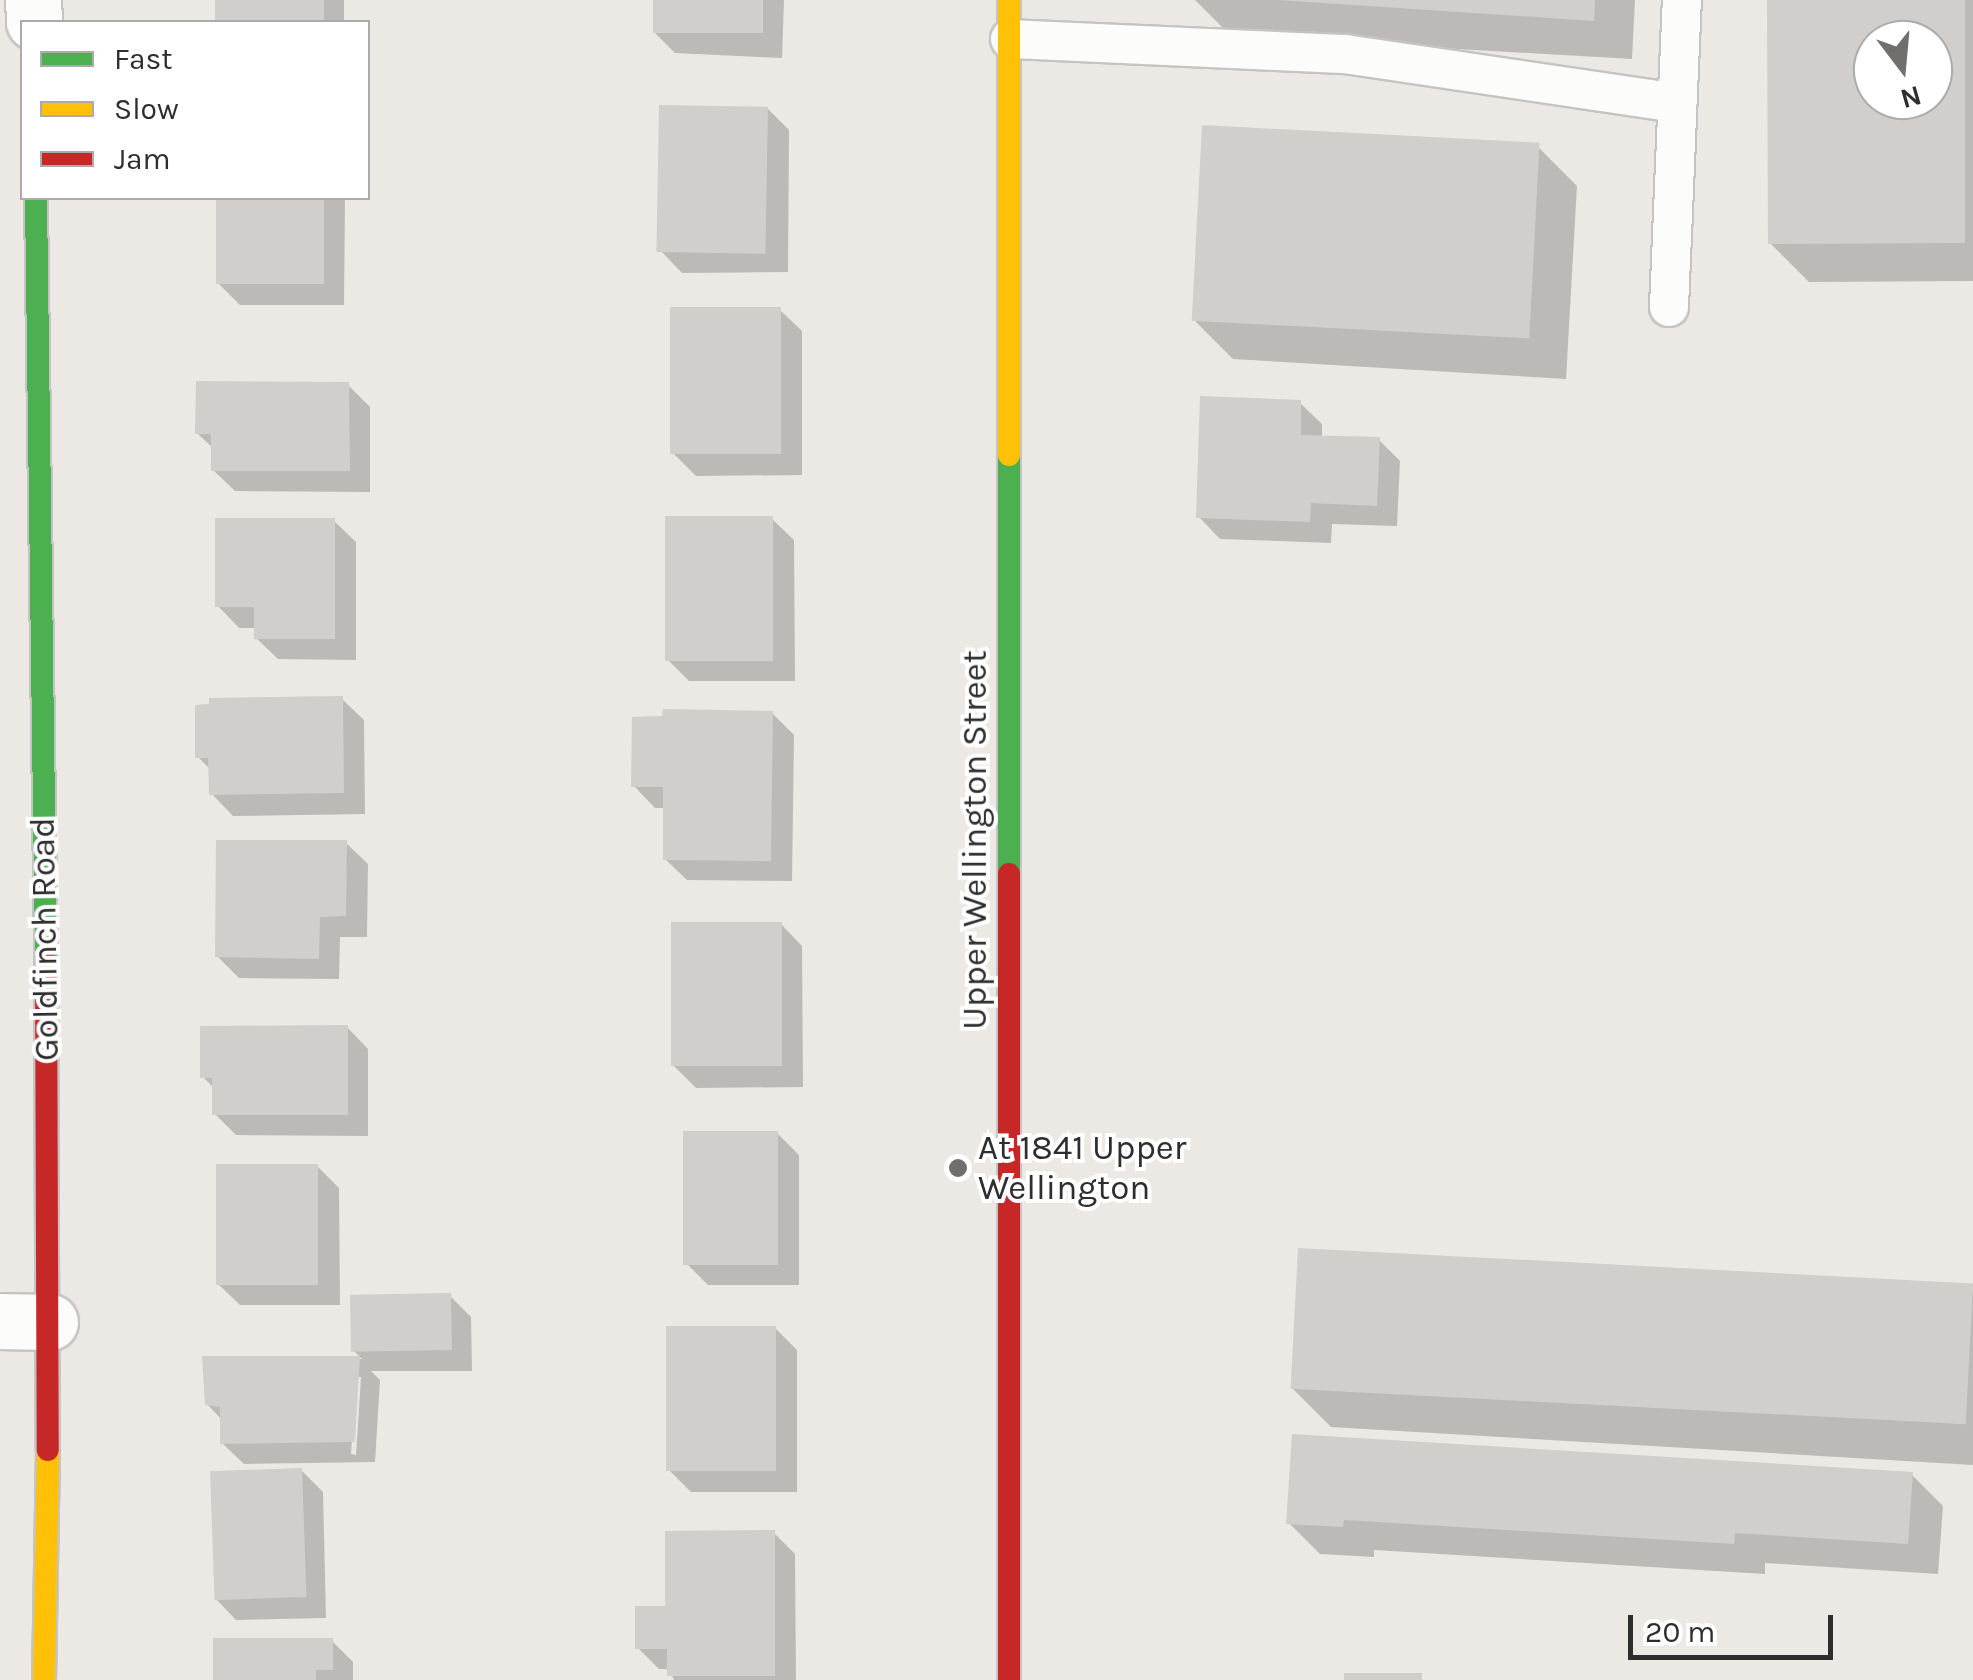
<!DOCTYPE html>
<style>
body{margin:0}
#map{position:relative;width:1973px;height:1680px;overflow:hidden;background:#ece8e4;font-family:Karla,sans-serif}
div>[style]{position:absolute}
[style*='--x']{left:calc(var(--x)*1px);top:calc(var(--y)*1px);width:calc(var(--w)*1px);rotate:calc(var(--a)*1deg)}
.shadow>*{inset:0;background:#0003;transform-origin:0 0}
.building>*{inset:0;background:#d1cecb;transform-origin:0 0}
.roads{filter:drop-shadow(2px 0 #c5c4c5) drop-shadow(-2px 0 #c5c4c5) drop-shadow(0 2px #c5c4c5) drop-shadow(0 -2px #c5c4c5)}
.lane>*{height:38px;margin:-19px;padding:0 19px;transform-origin:19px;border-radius:19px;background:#fcfcfb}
.street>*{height:55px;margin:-27.5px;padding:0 27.5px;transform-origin:27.5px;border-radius:27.5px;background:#fcfcfb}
.fast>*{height:22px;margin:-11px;padding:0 11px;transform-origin:11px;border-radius:11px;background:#4caf50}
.slow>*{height:22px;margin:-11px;padding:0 11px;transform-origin:11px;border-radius:11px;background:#ffc107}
.jam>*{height:22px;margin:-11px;padding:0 11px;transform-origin:11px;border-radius:11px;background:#c62828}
.dots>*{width:28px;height:28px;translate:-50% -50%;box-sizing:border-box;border:5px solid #fff;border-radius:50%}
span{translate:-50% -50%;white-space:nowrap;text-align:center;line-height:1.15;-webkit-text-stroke:8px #fff;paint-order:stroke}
.street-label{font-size:35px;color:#2e2e2e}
.poi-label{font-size:35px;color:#2e2e2e}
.left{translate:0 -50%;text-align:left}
.legend{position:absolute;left:20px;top:20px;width:350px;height:180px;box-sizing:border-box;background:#fff;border:2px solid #ababab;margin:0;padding:12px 18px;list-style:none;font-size:30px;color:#2e2e2e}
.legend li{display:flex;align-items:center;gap:20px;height:50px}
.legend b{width:50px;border:2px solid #ababab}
.north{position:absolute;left:1853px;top:20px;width:100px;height:100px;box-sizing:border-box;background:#fff;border:2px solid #ababab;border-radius:50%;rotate:164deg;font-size:28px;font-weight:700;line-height:40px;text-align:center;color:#2e2e2e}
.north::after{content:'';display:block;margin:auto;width:35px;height:45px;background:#706f6e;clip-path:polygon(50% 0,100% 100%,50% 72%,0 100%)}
.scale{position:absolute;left:1628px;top:1615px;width:205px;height:45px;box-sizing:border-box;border:5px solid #2e2e2e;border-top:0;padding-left:12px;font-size:30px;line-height:35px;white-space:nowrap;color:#2e2e2e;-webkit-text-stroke:8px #fff;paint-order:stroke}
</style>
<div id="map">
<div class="shadow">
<div style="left:217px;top:0;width:127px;height:22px"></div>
<div style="clip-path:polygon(655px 0,784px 0,782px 58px,675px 53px,654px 32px)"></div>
<div style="clip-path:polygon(1195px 0,1635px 0,1632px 59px,1231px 36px)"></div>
<div style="clip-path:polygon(evenodd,1769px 0,1973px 0,1973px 281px,1809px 282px,1770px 243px,1769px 0,1873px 40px,1933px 40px,1933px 100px,1873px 100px,1873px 40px)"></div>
<div style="clip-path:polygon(767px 108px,789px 130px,788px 272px,682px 273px,661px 251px)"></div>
<div style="clip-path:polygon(1538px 147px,1577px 186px,1566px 379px,1233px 359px,1194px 320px)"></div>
<div style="clip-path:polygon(218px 198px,345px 198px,344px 305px,240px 305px,218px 283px)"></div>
<div style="clip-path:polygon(780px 310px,802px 331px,802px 475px,696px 476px,674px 454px)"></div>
<div style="clip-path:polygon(348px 385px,370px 407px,370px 492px,235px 491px,213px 470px,214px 449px,197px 433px)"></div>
<div style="clip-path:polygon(1300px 403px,1322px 424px,1322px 438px,1379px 440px,1400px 461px,1397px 526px,1332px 524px,1331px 543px,1220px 539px,1199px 517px)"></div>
<div style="clip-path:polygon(772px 519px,794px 540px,795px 681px,689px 681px,668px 660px)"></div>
<div style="clip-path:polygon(334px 521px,356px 542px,356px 660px,278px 659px,256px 638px,256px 628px,239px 628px,218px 606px)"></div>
<div style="clip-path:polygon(342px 699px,364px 720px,365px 814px,233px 816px,212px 794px,211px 770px,198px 757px)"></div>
<div style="clip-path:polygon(772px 713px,794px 735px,792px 881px,687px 880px,665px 859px,666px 808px,655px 808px,634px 786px,665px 719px)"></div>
<div style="clip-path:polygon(346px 843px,368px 864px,367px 937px,340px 937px,339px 979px,239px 978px,217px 956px)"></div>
<div style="clip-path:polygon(781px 924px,802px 946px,803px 1087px,696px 1088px,674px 1066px)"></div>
<div style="clip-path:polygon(347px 1027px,368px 1049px,368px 1136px,236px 1135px,215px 1114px,215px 1089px,203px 1077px)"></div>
<div style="clip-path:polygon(777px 1133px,799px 1155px,799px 1285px,708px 1285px,686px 1263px)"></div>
<div style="clip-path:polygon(317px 1166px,339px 1188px,340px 1305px,240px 1305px,218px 1284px)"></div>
<div style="clip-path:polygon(1973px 1291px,1973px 1465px,1331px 1427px,1292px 1388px)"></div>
<div style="clip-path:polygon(evenodd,450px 1296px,471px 1317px,472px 1371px,371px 1371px,380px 1380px,375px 1462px,244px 1464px,222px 1443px,222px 1420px,207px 1404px,204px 1359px,362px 1359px,353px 1350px,450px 1296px,356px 1377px,361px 1377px,356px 1455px,351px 1454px,356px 1377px)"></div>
<div style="clip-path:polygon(775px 1328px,797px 1350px,797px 1492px,691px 1492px,669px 1470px)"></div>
<div style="clip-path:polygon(301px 1470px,323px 1492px,326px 1618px,236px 1620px,215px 1598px)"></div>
<div style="clip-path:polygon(1912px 1475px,1943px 1506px,1938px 1574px,1765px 1563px,1765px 1574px,1374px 1550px,1374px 1557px,1320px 1554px,1289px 1523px)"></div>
<div style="clip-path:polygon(774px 1533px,795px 1554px,796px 1680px,674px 1680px,669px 1669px,659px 1669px,638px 1648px,668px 1608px)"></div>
<div style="clip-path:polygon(332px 1641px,353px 1662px,353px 1680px,215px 1680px)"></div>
</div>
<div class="building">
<div style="left:215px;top:0;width:109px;height:22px"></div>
<div style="left:653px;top:0;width:110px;height:33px"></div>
<div style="clip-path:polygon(1278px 0,1595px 0,1594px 21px)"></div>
<div style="clip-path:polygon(evenodd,1767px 0,1965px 0,1965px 243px,1768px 244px,1767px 0,1873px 40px,1933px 40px,1933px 100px,1873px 100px,1873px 40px)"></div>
<div style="left:659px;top:105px;width:109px;height:147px;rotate:1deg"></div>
<div style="left:1202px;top:125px;width:338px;height:196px;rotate:3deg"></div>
<div style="left:216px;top:198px;width:108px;height:86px"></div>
<div style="left:781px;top:307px;width:147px;height:111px;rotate:90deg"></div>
<div style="clip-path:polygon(196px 381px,349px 382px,350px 471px,211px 471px,211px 434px,195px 434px)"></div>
<div style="clip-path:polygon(1200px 396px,1301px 400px,1301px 435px,1380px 437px,1377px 506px,1311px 503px,1310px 522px,1196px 518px)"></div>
<div style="left:665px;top:516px;width:108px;height:145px"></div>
<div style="clip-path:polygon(215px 518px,335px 518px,335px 639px,254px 639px,254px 607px,215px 607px)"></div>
<div style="clip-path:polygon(343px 696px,344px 793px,209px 795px,208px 758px,195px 758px,195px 705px,209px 704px,209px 698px)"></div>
<div style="clip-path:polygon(663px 709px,773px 711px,771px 861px,663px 860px,663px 787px,631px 787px,632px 717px,662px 716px)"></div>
<div style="clip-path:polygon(216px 840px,347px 840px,346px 916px,320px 917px,319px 959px,215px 957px)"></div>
<div style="left:782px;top:922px;width:144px;height:111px;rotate:90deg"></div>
<div style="clip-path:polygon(348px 1025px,348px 1115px,212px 1115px,212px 1078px,200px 1078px,200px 1026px)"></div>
<div style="left:778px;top:1131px;width:134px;height:95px;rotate:90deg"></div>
<div style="left:216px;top:1164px;width:102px;height:121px"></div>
<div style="left:1298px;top:1248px;width:676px;height:141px;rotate:3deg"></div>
<div style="left:451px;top:1293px;width:57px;height:101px;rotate:89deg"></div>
<div style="left:666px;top:1326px;width:110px;height:145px"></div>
<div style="clip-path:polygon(202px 1356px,360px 1356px,355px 1442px,220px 1444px,220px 1407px,205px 1405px)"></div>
<div style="clip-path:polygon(1292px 1434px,1913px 1472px,1908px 1544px,1735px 1533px,1734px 1544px,1344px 1520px,1343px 1527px,1286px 1524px)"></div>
<div style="left:302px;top:1468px;width:129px;height:92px;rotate:88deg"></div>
<div style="clip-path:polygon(775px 1530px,775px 1676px,667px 1676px,667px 1649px,635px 1649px,635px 1606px,665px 1606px,665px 1531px)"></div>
<div style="clip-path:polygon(213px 1638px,333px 1638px,333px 1670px,316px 1670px,316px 1680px,213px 1680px)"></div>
<div style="left:1344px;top:1673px;width:78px;height:7px"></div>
</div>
<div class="roads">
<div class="lane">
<div style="--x:1010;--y:39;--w:335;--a:2.6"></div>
<div style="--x:1345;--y:54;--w:336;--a:8.4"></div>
<div style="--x:1669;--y:307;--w:307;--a:-87.6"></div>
</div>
<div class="street">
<div style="--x:33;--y:0;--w:22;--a:87"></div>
<div style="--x:0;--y:1321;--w:50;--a:1.1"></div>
</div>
<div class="fast">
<div style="--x:36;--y:198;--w:763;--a:89.25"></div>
<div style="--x:1009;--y:455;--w:419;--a:90"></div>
</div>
<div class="slow">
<div style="--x:1009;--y:0;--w:455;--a:90"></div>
<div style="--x:44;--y:1680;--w:230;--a:-89"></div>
</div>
<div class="jam">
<div style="--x:1009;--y:874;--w:806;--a:90"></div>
<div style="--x:46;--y:961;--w:489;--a:89.8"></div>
</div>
</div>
<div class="dots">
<div style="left:958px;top:1168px;background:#706f6e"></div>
</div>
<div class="street-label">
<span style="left:975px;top:840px;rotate:-90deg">Upper Wellington Street</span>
<span style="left:45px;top:939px;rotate:-91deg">Goldfinch Road</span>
</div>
<div class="poi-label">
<span class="left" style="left:978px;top:1168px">At 1841 Upper<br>Wellington</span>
</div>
<ul class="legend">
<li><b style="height:12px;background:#4caf50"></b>Fast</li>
<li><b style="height:12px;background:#ffc107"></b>Slow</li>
<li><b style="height:12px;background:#c62828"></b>Jam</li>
</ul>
<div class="north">N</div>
<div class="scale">20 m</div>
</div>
